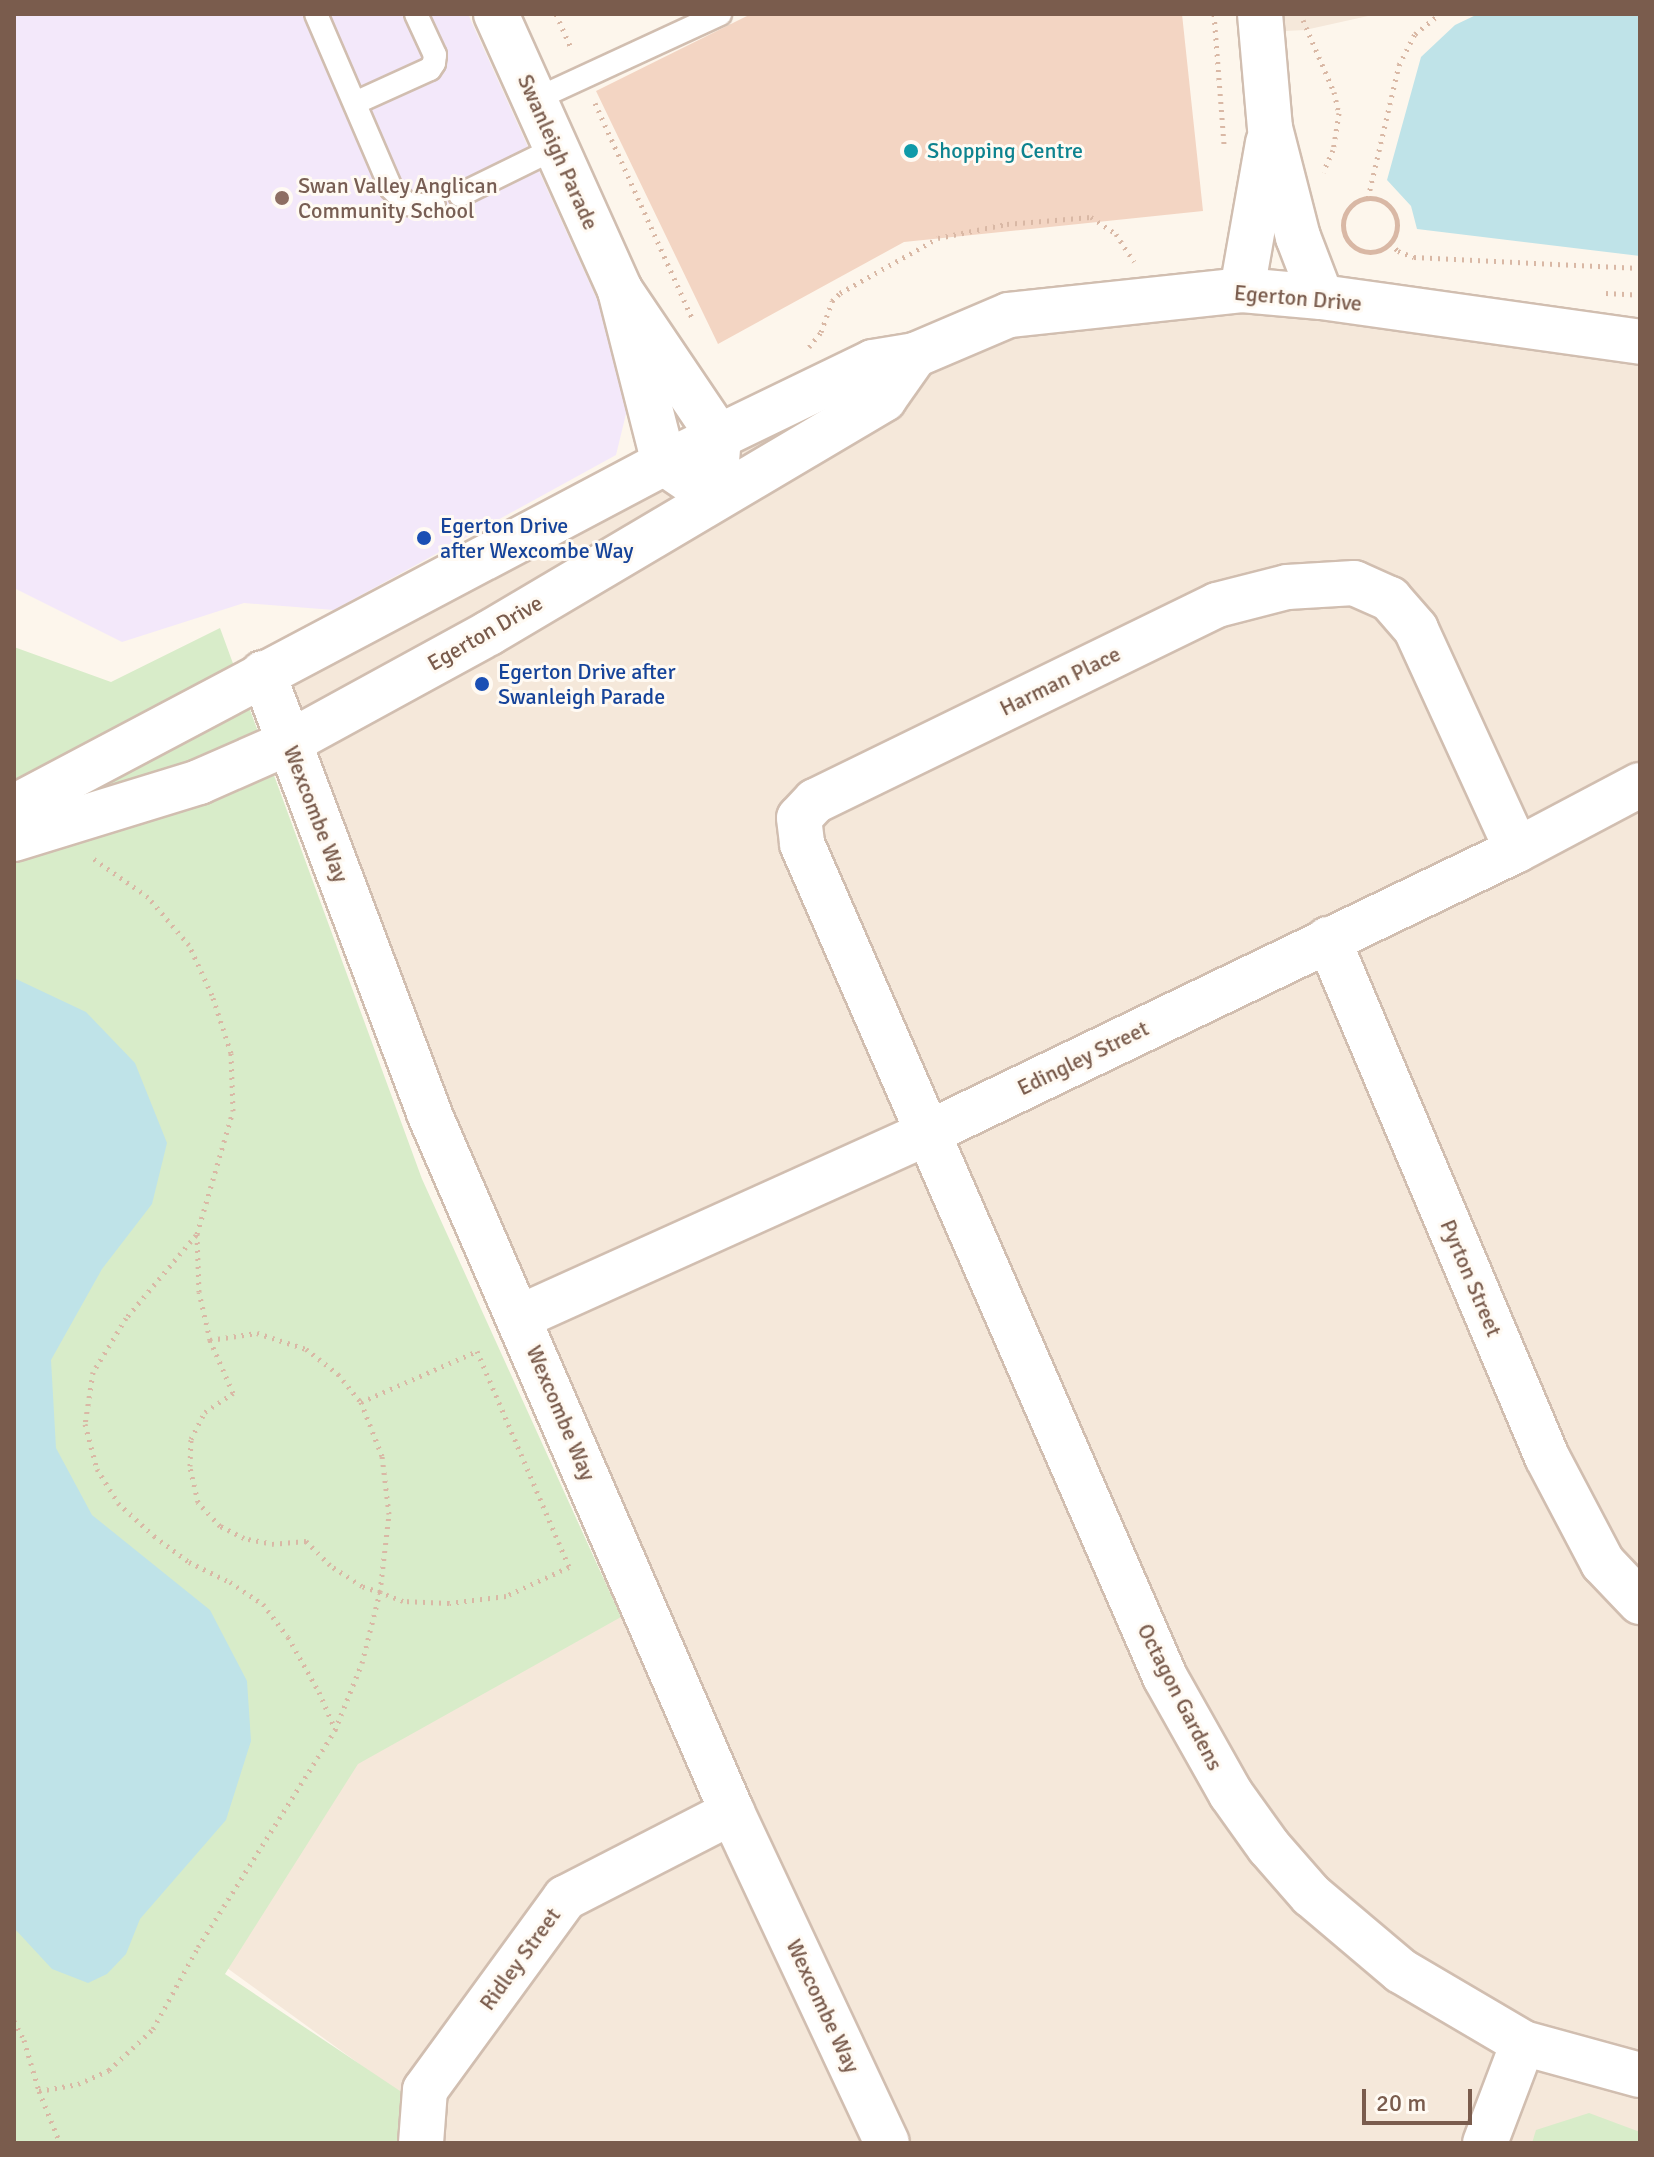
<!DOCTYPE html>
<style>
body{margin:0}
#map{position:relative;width:1654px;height:2157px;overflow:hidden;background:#fdf6ec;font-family:Signika,sans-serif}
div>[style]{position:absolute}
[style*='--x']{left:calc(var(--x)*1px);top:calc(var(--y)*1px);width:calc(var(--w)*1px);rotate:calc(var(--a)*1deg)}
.residential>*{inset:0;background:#f5e8da}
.education>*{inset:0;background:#f3e8fa}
.green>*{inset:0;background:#d8ecc9}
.water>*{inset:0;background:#bfe3e8}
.building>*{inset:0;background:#f3d5c3}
.path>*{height:5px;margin-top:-2.5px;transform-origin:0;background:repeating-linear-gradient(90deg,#d9b8a5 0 2px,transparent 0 8px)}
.path>.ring{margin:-2.5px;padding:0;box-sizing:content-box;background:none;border:5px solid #d9b8a5;border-radius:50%}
.roads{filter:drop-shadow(2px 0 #d1beb0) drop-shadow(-2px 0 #d1beb0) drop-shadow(0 2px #d1beb0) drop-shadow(0 -2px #d1beb0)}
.lane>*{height:22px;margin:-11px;padding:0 11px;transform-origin:11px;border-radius:11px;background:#fff}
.street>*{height:44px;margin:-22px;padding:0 22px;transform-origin:22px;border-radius:22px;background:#fff}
.secondary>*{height:44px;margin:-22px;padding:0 22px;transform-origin:22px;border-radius:22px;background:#fff}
.dots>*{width:22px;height:22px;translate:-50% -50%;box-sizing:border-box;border:4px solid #fffaf3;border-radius:50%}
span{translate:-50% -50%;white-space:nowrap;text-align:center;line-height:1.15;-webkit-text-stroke:6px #fffaf3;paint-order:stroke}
.culture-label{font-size:22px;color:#0d838f}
.left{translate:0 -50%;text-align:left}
.street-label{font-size:22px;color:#7a5c4d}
.education-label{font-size:22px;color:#785e54}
.transit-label{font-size:22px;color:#164399}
.frame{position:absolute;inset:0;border:16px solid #7a5c4d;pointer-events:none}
.scale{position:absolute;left:1362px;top:2089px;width:110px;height:36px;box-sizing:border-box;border:4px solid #7a5c4d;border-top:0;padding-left:10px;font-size:24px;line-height:28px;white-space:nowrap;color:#7a5c4d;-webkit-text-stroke:6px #fffaf3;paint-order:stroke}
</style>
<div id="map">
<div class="residential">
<div style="clip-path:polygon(1245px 14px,1377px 14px,1305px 30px,1248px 33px)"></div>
<div style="clip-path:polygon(1318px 273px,1640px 328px,1640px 2143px,391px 2143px,398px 2092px,198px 1947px,335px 1730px,616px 1569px,247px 679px,1003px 304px)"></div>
</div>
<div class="education">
<div style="clip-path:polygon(14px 14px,468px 14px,634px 381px,616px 455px,334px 610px,244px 603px,122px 642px,14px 588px)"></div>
</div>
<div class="green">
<div style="clip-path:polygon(220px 628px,422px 1179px,621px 1617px,358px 1764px,225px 1974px,415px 2101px,406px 2143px,14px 2143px,14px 647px,111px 682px)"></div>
<div style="clip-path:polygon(1589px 2113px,1640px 2132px,1640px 2143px,1532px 2143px,1536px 2130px)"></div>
</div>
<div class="water">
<div style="clip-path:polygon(1478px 14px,1640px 14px,1640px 256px,1417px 229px,1411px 206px,1387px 180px,1421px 57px,1455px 25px)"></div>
<div style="clip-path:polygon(14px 978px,86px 1012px,135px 1063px,167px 1143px,152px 1204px,102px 1269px,51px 1360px,56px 1448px,92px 1515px,210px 1610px,247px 1681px,251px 1741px,226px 1820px,140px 1919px,126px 1954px,107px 1974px,88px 1983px,52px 1969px,14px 1928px)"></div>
</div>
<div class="building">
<div style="clip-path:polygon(751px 14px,1182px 14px,1203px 211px,904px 242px,718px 344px,596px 91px)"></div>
</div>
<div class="path">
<div style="--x:556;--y:14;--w:39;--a:66"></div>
<div style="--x:1214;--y:14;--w:131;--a:85.6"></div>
<div style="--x:1303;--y:20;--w:78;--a:66.7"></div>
<div style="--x:1334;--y:92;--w:22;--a:77"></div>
<div style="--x:1339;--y:113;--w:37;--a:99"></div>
<div style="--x:1333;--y:150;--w:24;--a:114"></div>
<div style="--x:595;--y:103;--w:238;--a:65.7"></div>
<div class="ring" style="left:1343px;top:198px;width:49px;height:49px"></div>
<div style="--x:1368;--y:198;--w:137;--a:-76.9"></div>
<div style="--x:1399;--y:65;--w:35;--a:-63"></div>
<div style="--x:1415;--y:34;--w:32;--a:-39"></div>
<div style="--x:1390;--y:243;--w:11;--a:45"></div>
<div style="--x:1398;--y:251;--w:17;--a:21"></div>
<div style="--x:1414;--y:257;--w:226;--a:2.8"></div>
<div style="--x:1606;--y:293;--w:34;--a:3"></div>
<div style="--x:809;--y:347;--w:19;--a:-51"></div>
<div style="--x:821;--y:332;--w:33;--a:-70"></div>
<div style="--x:832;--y:301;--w:11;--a:-45"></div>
<div style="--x:840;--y:293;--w:112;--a:-29.3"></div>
<div style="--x:938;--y:238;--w:70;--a:-11.5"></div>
<div style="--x:1007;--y:224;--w:84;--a:-4.8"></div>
<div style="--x:1091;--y:217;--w:30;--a:34"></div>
<div style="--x:1116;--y:234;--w:33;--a:57"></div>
<div style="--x:196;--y:1235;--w:109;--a:130.1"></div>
<div style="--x:126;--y:1318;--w:63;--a:121.4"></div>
<div style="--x:93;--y:1372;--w:53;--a:98.7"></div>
<div style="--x:85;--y:1424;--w:47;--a:75.1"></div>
<div style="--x:97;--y:1469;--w:40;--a:58"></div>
<div style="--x:118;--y:1503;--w:49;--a:42.5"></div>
<div style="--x:154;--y:1536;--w:44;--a:36.6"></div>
<div style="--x:189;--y:1562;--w:46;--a:26"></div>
<div style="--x:230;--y:1582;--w:40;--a:34"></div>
<div style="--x:263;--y:1604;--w:41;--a:52.9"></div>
<div style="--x:288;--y:1637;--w:63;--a:60.6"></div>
<div style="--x:319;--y:1692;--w:40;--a:66.6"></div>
<div style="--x:210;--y:1340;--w:48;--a:-8.5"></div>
<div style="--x:257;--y:1333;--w:52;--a:18.1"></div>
<div style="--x:306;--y:1349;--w:41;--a:38"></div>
<div style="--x:338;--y:1374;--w:36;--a:51"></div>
<div style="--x:14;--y:2021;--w:21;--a:62"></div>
<div style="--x:24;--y:2040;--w:53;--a:73.6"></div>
<div style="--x:39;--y:2091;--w:56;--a:68"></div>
<div style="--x:39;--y:2091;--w:40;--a:-10"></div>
<div style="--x:78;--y:2084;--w:34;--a:-24"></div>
<div style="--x:109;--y:2070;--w:60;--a:-43"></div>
<div style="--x:153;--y:2029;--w:94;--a:-61.2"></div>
<div style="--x:198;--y:1947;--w:257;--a:-57.7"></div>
<div style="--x:335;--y:1730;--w:72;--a:-68.1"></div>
<div style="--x:362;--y:1663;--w:73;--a:-75.8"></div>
<div style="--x:380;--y:1592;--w:79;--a:-83.4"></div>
<div style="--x:389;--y:1514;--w:58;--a:-96.9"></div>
<div style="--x:382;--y:1456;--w:58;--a:-111.3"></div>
<div style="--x:361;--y:1402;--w:127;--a:-23.7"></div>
<div style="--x:477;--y:1351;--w:235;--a:66.9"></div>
<div style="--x:569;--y:1567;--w:69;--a:155.3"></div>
<div style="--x:506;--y:1596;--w:57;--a:173"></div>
<div style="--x:449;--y:1603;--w:46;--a:-177.5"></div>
<div style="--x:403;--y:1601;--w:25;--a:-159"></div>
<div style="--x:380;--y:1592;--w:19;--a:-162"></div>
<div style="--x:362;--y:1586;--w:38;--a:-147"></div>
<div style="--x:330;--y:1565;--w:34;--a:-135"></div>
<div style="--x:306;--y:1541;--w:32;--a:175"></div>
<div style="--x:274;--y:1544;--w:31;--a:-169"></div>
<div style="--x:244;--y:1538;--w:27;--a:-153"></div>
<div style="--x:220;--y:1526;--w:33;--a:-133"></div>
<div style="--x:198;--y:1502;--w:37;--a:-103"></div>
<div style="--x:190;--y:1466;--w:27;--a:-88"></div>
<div style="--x:191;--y:1439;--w:30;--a:-63"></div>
<div style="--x:205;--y:1412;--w:34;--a:-34"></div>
<div style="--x:233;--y:1393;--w:58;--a:-113.5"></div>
<div style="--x:210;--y:1340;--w:49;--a:-102.9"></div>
<div style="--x:199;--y:1292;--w:58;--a:-92"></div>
<div style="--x:197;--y:1234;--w:128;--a:-73.7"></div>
<div style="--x:233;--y:1111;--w:58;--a:-92"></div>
<div style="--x:231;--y:1053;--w:61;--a:-108.1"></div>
<div style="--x:212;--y:995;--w:55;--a:-114.7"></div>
<div style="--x:189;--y:945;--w:63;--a:-130.5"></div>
<div style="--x:148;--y:897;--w:70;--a:-144.9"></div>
</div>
<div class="roads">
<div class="lane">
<div style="--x:316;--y:14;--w:189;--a:66.7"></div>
<div style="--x:391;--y:188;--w:23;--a:45"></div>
<div style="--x:407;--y:204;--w:27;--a:4"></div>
<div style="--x:534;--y:100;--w:205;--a:-24.8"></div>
<div style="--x:355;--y:103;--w:82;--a:-24.4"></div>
<div style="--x:430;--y:69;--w:7;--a:-56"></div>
<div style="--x:434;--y:63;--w:8;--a:-83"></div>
<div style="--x:435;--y:55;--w:45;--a:-114.9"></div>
<div style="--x:460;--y:195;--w:107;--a:-26.1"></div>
</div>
<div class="street">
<div style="--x:496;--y:14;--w:303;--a:65.8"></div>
<div style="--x:620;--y:290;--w:177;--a:56"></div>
<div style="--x:719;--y:437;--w:60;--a:94.8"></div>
<div style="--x:714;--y:497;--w:60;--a:-145.8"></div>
<div style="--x:664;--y:463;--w:179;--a:-104.3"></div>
<div style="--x:263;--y:673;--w:470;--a:69.3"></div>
<div style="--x:429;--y:1113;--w:762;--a:66.56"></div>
<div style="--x:732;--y:1812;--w:365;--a:64.9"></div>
<div style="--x:1517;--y:850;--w:243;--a:-114.6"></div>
<div style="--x:1416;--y:629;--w:40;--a:-131"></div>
<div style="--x:1390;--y:599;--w:39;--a:-156"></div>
<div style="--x:1354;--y:583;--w:67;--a:176.6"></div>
<div style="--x:1287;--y:587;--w:72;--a:165.6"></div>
<div style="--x:1217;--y:605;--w:447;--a:154"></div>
<div style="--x:815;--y:801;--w:23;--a:133"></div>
<div style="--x:799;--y:818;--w:26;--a:83"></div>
<div style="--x:802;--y:844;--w:909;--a:66.45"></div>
<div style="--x:1165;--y:1677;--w:134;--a:60.6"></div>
<div style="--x:1231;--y:1794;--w:65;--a:54.4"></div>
<div style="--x:1269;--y:1847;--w:64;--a:48.8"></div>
<div style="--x:1311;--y:1895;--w:118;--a:40.2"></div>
<div style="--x:1401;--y:1971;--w:142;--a:30.5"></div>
<div style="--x:1523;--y:2043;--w:121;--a:15.3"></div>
<div style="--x:1328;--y:939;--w:562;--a:67.08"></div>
<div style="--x:1547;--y:1457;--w:120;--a:62.2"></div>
<div style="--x:1603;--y:1563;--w:54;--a:46.5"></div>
<div style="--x:520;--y:1317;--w:450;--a:-24.3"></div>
<div style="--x:930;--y:1132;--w:651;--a:-25.66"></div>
<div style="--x:1517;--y:850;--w:139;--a:-27.9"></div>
<div style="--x:421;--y:2143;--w:53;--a:-85.7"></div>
<div style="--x:425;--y:2090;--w:238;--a:-53.9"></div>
<div style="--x:565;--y:1898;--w:188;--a:-27.2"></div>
<div style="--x:1485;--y:2143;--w:107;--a:-69.2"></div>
</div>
<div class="secondary">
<div style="--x:1260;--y:14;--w:114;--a:85"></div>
<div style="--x:1270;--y:128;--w:113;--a:75.6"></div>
<div style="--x:1298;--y:237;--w:64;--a:69"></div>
<div style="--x:1242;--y:290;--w:150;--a:-80"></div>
<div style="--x:14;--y:807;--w:735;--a:-27.89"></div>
<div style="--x:664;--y:463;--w:232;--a:-25.8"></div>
<div style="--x:873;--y:362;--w:43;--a:-9.5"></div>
<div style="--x:915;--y:355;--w:102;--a:-23.1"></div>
<div style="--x:1009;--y:315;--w:234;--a:-6.1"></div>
<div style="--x:1242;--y:290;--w:79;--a:5.1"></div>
<div style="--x:1321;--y:297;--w:322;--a:8"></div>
<div style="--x:14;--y:839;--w:194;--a:-17.1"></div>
<div style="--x:199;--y:782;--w:99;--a:-23.7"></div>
<div style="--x:290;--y:742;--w:227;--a:-28.7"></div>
<div style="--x:489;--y:633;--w:459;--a:-30.6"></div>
<div style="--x:884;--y:399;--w:54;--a:-54.8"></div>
</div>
</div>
<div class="dots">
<div style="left:911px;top:151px;background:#0f9aa8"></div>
<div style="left:282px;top:198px;background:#8d6e63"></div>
<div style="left:424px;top:538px;background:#1a4fb4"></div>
<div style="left:482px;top:684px;background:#1a4fb4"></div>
</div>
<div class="culture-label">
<span class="left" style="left:927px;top:151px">Shopping Centre</span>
</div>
<div class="street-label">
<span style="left:558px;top:152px;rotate:66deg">Swanleigh Parade</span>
<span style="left:1298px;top:298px;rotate:5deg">Egerton Drive</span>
<span style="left:485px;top:633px;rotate:-30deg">Egerton Drive</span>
<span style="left:1060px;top:681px;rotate:-26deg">Harman Place</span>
<span style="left:316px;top:814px;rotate:69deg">Wexcombe Way</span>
<span style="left:1083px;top:1058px;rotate:-26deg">Edingley Street</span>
<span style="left:1471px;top:1278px;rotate:67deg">Pyrton Street</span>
<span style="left:561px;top:1413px;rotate:67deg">Wexcombe Way</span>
<span style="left:1180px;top:1697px;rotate:63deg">Octagon Gardens</span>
<span style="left:520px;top:1959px;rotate:-54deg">Ridley Street</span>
<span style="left:823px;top:2006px;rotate:65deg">Wexcombe Way</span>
</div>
<div class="education-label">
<span class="left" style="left:298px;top:198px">Swan Valley Anglican<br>Community School</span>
</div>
<div class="transit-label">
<span class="left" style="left:440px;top:538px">Egerton Drive<br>after Wexcombe Way</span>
<span class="left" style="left:498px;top:684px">Egerton Drive after<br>Swanleigh Parade</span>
</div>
<div class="frame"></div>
<div class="scale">20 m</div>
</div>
